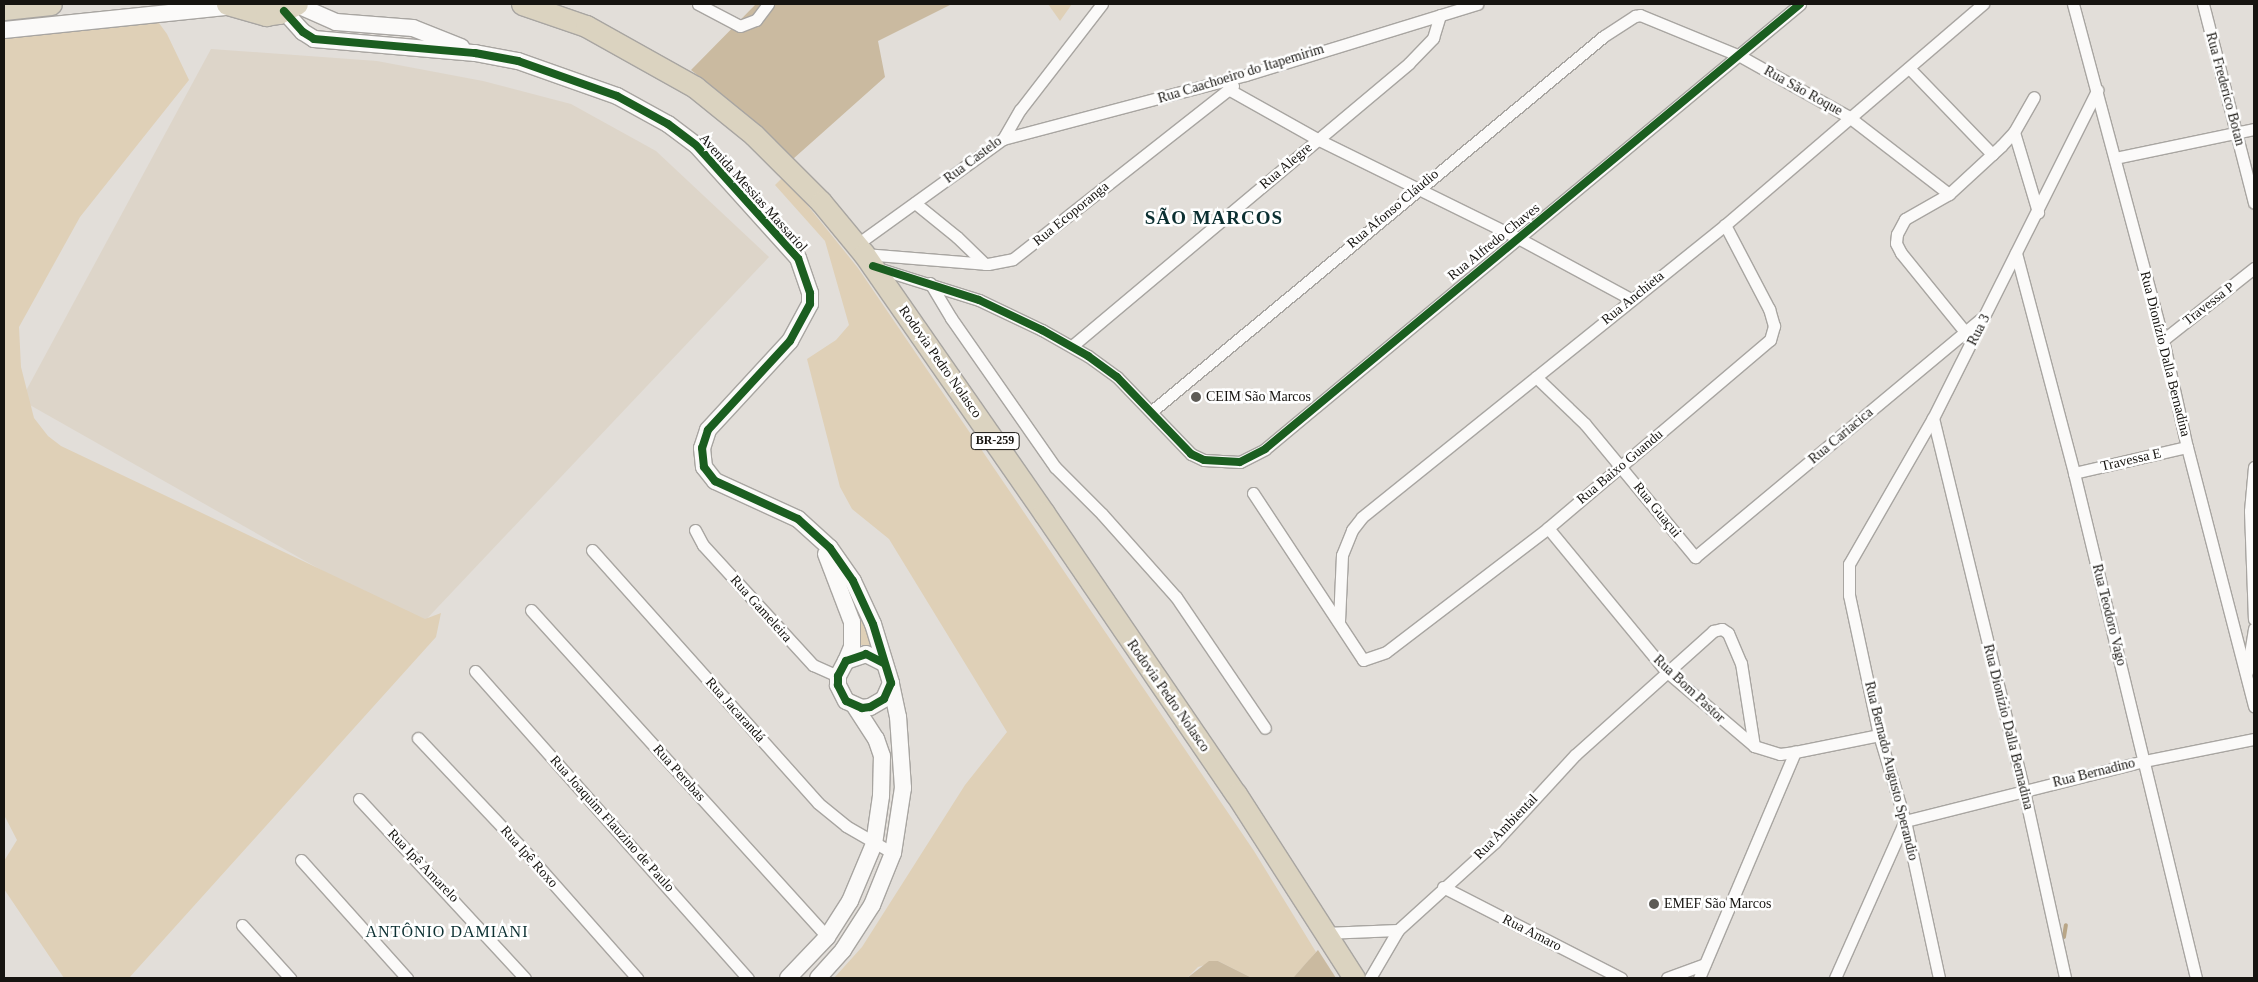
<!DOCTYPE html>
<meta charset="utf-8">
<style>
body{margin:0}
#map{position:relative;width:2258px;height:982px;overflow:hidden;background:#e2ded9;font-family:"Times New Roman",serif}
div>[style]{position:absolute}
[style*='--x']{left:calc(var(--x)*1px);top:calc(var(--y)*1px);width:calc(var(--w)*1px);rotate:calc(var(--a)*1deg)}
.built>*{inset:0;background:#ddd5c9}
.green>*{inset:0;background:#dfd0b7}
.forest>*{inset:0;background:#cabaa0}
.stream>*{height:4px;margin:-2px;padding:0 2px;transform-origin:2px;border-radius:2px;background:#b9a687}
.roads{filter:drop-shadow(1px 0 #a8a5a1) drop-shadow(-1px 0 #a8a5a1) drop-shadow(0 1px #a8a5a1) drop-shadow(0 -1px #a8a5a1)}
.street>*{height:11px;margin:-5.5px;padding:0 5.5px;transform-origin:5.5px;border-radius:5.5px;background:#fbfaf9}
.secondary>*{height:16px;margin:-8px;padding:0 8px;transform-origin:8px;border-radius:8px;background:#fbfaf9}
.highway>*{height:21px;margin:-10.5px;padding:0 10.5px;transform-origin:10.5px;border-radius:10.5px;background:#dbd3c0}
.cycleway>*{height:8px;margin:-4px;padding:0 4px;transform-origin:4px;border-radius:4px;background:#1b5e20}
.dots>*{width:14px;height:14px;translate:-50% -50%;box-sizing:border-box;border:2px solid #fff;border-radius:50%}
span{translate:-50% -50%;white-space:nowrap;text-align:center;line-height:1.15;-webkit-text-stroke:5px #fff;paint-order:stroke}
.shield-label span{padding:1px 4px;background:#fff;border:1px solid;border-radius:4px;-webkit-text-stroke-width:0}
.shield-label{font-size:12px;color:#161410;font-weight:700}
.street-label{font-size:14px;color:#161410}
.poi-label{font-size:14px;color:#161410}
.left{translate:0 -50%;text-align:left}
.quarter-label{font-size:16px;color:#0b2f31;letter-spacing:1px}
.district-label{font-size:19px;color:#0b2f31;font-weight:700;letter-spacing:1px}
.frame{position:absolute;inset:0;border:5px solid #161410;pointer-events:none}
</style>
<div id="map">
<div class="built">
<div style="clip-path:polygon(211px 49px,377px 61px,483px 81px,571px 104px,656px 151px,769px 257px,420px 626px,21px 400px)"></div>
</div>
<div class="green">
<div style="clip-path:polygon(1048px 4px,1072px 4px,1060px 21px)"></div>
<div style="clip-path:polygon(150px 6px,156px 7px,156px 19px,167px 34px,189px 80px,80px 217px,19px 327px,21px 367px,34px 418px,48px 436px,61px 446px,425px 619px,441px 613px,436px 637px,129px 978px,64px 978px,4px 889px,4px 861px,17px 840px,4px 815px,4px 25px)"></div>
<div style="clip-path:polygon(784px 176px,858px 268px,1254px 851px,1316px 952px,1293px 978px,1252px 978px,1218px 961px,1198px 967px,1187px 978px,834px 978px,862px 947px,965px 785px,1007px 732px,889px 539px,852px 509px,840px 487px,807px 359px,836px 340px,849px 325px,825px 241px,775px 185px)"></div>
<div style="clip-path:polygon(842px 569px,877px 645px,859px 645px)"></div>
</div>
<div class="forest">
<div style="clip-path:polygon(756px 4px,950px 4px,950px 5px,878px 41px,885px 77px,793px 159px,747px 115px,691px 70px)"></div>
<div style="clip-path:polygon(1318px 950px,1336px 978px,1293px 978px,1307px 962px)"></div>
<div style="clip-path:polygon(1209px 961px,1218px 961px,1252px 978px,1187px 978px)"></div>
</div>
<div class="stream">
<div style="--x:2064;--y:937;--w:12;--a:-81"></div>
</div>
<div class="roads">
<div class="street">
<div style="--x:698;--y:4;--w:47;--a:27.6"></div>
<div style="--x:740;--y:26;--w:17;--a:-21"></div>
<div style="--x:756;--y:20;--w:20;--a:-53"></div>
<div style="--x:2073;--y:4;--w:348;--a:75"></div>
<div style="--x:2163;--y:340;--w:110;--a:77.4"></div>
<div style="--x:2187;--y:447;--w:268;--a:75.5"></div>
<div style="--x:2203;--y:4;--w:205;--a:75.6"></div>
<div style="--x:1909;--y:68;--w:120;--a:46"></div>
<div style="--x:1228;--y:89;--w:102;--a:29.3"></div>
<div style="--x:1317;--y:139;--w:224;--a:26.2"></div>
<div style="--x:1518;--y:238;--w:128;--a:28.4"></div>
<div style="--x:2014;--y:132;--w:84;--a:73.3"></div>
<div style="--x:1003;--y:139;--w:251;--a:-14.8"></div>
<div style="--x:1246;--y:75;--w:242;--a:-17.1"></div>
<div style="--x:2115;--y:158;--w:142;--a:-11.8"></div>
<div style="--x:915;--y:203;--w:54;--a:39"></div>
<div style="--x:957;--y:237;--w:39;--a:44"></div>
<div style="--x:856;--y:245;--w:181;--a:-35.8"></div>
<div style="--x:1003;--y:139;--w:34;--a:-60"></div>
<div style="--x:1020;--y:110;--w:134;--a:-52.3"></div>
<div style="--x:2016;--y:253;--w:228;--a:75.2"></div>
<div style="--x:2074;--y:473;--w:520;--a:76.42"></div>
<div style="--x:864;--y:254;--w:124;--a:4.6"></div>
<div style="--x:988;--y:264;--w:25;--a:-11"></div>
<div style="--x:1013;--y:259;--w:280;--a:-38.2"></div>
<div style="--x:874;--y:267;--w:110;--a:17.4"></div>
<div style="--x:979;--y:300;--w:70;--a:25.5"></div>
<div style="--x:1042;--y:330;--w:53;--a:29.5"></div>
<div style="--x:1088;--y:356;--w:36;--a:36"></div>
<div style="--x:1117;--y:377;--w:107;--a:46.1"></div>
<div style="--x:1191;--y:454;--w:14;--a:25"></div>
<div style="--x:1204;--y:460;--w:36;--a:3"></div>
<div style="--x:1240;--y:462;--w:28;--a:-27"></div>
<div style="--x:1265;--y:449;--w:696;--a:-39.75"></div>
<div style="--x:930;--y:283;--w:41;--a:59"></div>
<div style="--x:951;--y:318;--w:182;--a:55.1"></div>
<div style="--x:1055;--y:467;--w:66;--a:45"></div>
<div style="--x:1102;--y:514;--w:111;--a:48.3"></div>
<div style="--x:1176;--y:597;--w:158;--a:55.8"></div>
<div style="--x:1966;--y:333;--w:103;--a:-129.1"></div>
<div style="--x:1901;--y:253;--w:11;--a:-117"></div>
<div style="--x:1896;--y:243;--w:9;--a:-84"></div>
<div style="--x:1897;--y:234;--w:17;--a:-62"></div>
<div style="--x:1905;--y:219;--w:51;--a:-29.6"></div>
<div style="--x:1949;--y:194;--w:71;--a:-42.7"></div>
<div style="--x:2001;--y:146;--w:19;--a:-47"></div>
<div style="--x:2014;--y:132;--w:40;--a:-60.3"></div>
<div style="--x:2163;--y:340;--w:116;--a:-38.4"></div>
<div style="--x:1072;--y:346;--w:440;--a:-40"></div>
<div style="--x:1409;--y:63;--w:35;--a:-46"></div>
<div style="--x:1433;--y:38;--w:24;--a:-73"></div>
<div style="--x:1536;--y:377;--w:68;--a:43.8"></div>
<div style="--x:1585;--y:424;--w:173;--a:50.4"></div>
<div style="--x:1695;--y:557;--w:373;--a:-39.8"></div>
<div style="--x:1152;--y:411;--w:587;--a:-39.68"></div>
<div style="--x:1604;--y:36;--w:37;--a:-33"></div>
<div style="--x:1635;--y:16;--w:5;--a:-11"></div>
<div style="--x:1640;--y:15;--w:108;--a:22.3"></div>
<div style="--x:1740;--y:56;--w:125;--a:29.2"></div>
<div style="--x:1849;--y:117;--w:126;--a:37.6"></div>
<div style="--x:1933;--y:418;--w:384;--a:76.3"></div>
<div style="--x:2024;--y:791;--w:191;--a:77.6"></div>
<div style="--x:2254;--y:467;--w:44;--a:95.2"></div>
<div style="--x:2250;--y:511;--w:108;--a:87.9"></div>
<div style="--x:2074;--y:473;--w:116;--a:-13"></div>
<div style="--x:1253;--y:493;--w:200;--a:56.6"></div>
<div style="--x:1363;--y:660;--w:24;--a:-19"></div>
<div style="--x:1386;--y:652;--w:204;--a:-37.4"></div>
<div style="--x:1548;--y:528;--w:291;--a:-40.3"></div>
<div style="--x:1770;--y:340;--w:15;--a:-74"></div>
<div style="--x:1774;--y:326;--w:18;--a:-106"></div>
<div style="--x:1769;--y:309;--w:95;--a:-117.6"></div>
<div style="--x:1548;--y:528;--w:185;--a:50.5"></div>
<div style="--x:1666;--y:671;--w:116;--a:40.4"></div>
<div style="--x:1754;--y:746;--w:27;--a:17"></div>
<div style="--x:1780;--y:754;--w:15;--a:-8"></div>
<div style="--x:1795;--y:752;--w:86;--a:-11.4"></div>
<div style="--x:695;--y:530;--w:17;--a:62"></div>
<div style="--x:703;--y:545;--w:163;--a:47.5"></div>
<div style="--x:813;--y:665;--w:27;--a:24"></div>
<div style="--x:592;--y:550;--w:339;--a:48.2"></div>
<div style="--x:818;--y:803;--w:36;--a:39"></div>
<div style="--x:846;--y:826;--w:54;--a:29.9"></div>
<div style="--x:531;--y:610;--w:441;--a:47.8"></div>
<div style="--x:1339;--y:621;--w:66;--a:-87.4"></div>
<div style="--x:1342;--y:555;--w:27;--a:-68"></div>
<div style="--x:1352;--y:530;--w:16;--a:-52"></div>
<div style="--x:1362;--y:517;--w:466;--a:-38.8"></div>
<div style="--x:1725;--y:225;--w:340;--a:-40.6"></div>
<div style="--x:475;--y:671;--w:411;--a:48.4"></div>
<div style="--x:2247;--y:672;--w:44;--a:-80.8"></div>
<div style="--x:418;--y:738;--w:151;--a:46.6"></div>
<div style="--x:522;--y:848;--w:174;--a:48.5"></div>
<div style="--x:359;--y:799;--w:244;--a:47.2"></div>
<div style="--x:301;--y:860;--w:159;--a:48.1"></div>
<div style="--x:1443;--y:887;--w:200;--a:27.1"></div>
<div style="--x:242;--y:925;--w:72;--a:47.8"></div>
<div style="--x:1324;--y:933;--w:74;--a:-2.3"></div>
<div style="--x:1398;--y:930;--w:131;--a:-42.2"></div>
<div style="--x:1495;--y:842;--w:118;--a:-47.4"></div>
<div style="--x:1575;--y:755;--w:186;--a:-41.9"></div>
<div style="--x:1713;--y:631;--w:9;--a:-13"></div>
<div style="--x:1722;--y:629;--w:7;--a:34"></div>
<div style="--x:1728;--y:633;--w:33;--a:67"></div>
<div style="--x:1741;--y:663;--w:84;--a:81.1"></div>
<div style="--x:1370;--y:978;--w:56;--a:-59.7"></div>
<div style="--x:1667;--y:978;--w:40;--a:-20.2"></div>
<div style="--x:1699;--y:978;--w:246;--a:-67"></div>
<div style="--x:1835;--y:978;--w:172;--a:-66"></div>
<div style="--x:1905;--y:821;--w:246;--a:-14.1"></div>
<div style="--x:2144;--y:761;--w:112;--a:-11.3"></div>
<div style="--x:1939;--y:978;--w:161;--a:-102.2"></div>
<div style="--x:1905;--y:821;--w:90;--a:-106.8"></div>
<div style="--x:1879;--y:735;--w:143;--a:-102.1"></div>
<div style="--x:1849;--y:595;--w:31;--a:-90"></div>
<div style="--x:1849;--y:564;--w:168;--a:-60.1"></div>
<div style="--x:1933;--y:418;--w:367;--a:-63.4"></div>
</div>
<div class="secondary">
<div style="--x:295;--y:4;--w:45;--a:23.7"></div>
<div style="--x:336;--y:22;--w:77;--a:4.5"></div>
<div style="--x:413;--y:28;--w:52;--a:21.6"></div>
<div style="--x:284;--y:11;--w:28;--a:48"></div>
<div style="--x:303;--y:32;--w:13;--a:32"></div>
<div style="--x:314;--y:39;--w:162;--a:5"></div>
<div style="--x:475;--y:53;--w:44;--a:10.5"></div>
<div style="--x:518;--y:61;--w:105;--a:19.5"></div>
<div style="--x:617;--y:96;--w:58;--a:28.8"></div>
<div style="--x:668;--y:124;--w:36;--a:37"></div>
<div style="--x:697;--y:146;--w:151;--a:48"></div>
<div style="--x:798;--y:258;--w:37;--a:71"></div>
<div style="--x:810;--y:293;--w:11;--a:90"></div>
<div style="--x:810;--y:304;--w:42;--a:118.4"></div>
<div style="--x:790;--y:341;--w:121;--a:132.7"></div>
<div style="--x:708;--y:430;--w:19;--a:108"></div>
<div style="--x:702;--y:448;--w:19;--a:84"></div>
<div style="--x:704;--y:467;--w:18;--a:52"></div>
<div style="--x:715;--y:481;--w:91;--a:24.6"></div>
<div style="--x:798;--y:519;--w:43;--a:42.2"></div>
<div style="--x:830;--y:548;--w:40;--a:55.1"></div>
<div style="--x:853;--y:581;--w:47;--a:65.1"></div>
<div style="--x:873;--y:624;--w:62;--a:73"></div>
<div style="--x:891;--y:683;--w:17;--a:114"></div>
<div style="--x:884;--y:699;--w:16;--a:150"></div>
<div style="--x:870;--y:707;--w:8;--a:173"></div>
<div style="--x:862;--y:708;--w:17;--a:-156"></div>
<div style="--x:846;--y:701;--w:18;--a:-117"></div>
<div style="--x:838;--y:685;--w:9;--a:-90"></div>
<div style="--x:838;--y:676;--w:17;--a:-62"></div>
<div style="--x:846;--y:661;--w:21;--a:-19"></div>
<div style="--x:866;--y:654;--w:20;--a:27"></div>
<div style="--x:4;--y:30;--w:232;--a:-5.9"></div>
<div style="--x:826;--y:554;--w:73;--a:69.1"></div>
<div style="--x:852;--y:622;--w:25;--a:90"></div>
<div style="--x:852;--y:647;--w:15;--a:113"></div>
<div style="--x:788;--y:978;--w:57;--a:-46.4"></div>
<div style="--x:827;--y:937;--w:43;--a:-57.4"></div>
<div style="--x:850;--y:901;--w:62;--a:-67.2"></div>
<div style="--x:874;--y:844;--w:49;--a:-81.7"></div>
<div style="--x:881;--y:796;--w:40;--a:-88.6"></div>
<div style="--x:882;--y:756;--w:18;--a:-109"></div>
<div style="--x:876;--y:739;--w:40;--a:-122.9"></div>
<div style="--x:818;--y:978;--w:38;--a:-48"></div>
<div style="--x:843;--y:950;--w:54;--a:-57.2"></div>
<div style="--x:872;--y:905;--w:56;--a:-68"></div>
<div style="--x:893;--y:853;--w:66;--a:-81.3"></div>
<div style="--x:903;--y:788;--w:71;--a:-94"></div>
<div style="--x:898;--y:717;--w:35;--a:-102"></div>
</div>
<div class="highway">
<div style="--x:227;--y:4;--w:41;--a:15.8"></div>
<div style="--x:266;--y:15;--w:13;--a:-9"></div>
<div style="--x:279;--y:13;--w:20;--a:-27"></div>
<div style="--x:522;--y:4;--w:68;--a:19"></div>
<div style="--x:586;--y:26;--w:125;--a:29.2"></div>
<div style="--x:695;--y:87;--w:76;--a:39.1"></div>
<div style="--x:754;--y:135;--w:95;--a:45"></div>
<div style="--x:821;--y:202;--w:67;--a:50.4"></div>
<div style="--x:864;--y:254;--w:315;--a:55.2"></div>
<div style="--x:1044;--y:513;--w:340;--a:55.7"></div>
<div style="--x:1236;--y:794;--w:219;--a:57.3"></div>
<div style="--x:4;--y:9;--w:47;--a:-6.1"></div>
</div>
</div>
<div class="cycleway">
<div style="--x:284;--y:11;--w:28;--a:48"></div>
<div style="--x:303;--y:32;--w:13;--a:32"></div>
<div style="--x:314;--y:39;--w:162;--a:5"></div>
<div style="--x:475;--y:53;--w:44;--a:10.5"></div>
<div style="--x:518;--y:61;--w:105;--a:19.5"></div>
<div style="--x:617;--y:96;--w:58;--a:28.8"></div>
<div style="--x:668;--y:124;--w:36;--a:37"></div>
<div style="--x:697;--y:146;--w:151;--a:48"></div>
<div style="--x:798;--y:258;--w:37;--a:71"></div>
<div style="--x:810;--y:293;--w:11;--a:90"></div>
<div style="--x:810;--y:304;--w:42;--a:118.4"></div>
<div style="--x:790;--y:341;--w:121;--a:132.7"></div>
<div style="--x:708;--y:430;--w:19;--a:108"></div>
<div style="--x:702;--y:448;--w:19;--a:84"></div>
<div style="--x:704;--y:467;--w:18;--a:52"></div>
<div style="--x:715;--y:481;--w:91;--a:24.6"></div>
<div style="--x:798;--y:519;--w:43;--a:42.2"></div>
<div style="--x:830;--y:548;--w:40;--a:55.1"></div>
<div style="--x:853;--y:581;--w:47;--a:65.1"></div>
<div style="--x:873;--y:624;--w:62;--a:73"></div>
<div style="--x:891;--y:683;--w:17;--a:114"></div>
<div style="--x:884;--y:699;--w:16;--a:150"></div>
<div style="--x:870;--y:707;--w:8;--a:173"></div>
<div style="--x:862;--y:708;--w:17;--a:-156"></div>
<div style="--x:846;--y:701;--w:18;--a:-117"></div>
<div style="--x:838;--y:685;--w:9;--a:-90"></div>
<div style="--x:838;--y:676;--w:17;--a:-62"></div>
<div style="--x:846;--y:661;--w:21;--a:-19"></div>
<div style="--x:866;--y:654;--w:20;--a:27"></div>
<div style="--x:873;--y:266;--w:111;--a:17.8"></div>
<div style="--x:979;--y:300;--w:70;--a:25.5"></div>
<div style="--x:1042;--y:330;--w:53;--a:29.5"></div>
<div style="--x:1088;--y:356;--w:36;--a:36"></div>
<div style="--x:1117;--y:377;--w:107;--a:46.1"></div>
<div style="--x:1191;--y:454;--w:14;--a:25"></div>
<div style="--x:1204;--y:460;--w:36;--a:3"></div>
<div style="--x:1240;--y:462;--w:28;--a:-27"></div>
<div style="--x:1265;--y:449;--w:696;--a:-39.75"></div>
</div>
<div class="dots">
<div style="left:1196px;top:397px;background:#5d5b56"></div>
<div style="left:1654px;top:904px;background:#5d5b56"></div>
</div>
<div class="shield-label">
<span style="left:995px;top:441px">BR-259</span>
</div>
<div class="street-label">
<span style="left:1241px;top:74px;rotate:-17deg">Rua Caachoeiro do Itapemirim</span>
<span style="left:2225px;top:89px;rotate:75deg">Rua Frederico Botan</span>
<span style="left:1803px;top:91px;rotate:29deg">Rua São Roque</span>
<span style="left:973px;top:160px;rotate:-37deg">Rua Castelo</span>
<span style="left:1286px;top:166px;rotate:-40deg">Rua Alegre</span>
<span style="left:753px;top:193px;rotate:48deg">Avenida Messias Massariol</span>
<span style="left:1393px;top:209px;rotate:-40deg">Rua Afonso Cláudio</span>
<span style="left:1071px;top:214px;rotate:-39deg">Rua Ecoporanga</span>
<span style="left:1494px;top:242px;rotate:-39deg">Rua Alfredo Chaves</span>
<span style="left:1633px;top:298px;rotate:-39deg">Rua Anchieta</span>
<span style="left:2209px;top:304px;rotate:-38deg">Travessa P</span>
<span style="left:1979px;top:330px;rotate:-63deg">Rua 3</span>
<span style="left:2165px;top:354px;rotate:76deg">Rua Dionízio Dalla Bernadina</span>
<span style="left:940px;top:362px;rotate:55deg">Rodovia Pedro Nolasco</span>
<span style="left:1841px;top:436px;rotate:-40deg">Rua Cariacica</span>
<span style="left:2131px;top:460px;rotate:-13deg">Travessa E</span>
<span style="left:1620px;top:467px;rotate:-40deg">Rua Baixo Guandu</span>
<span style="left:1657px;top:510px;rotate:51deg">Rua Guaçui</span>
<span style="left:761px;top:609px;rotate:48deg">Rua Gameleira</span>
<span style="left:2109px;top:615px;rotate:76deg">Rua Teodoro Vago</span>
<span style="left:1689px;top:689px;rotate:43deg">Rua Bom Pastor</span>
<span style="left:1168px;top:696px;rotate:55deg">Rodovia Pedro Nolasco</span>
<span style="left:735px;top:710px;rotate:48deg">Rua Jacarandá</span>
<span style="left:2008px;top:727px;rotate:76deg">Rua Dionízio Dalla Bernadina</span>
<span style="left:1891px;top:771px;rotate:76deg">Rua Bernado Augusto Sperandio</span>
<span style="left:679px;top:773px;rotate:48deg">Rua Perobas</span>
<span style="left:2094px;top:773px;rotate:-14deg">Rua Bernadino</span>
<span style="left:612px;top:824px;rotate:48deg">Rua Joaquim Flauzino de Paulo</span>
<span style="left:1506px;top:827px;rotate:-46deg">Rua Ambiental</span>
<span style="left:529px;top:857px;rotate:48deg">Rua Ipê Roxo</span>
<span style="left:423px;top:866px;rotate:46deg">Rua Ipê Amarelo</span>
<span style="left:1532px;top:933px;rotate:27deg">Rua Amaro</span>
</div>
<div class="poi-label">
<span class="left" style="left:1206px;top:397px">CEIM São Marcos</span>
<span class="left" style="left:1664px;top:904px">EMEF São Marcos</span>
</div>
<div class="quarter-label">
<span style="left:447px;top:932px">ANTÔNIO DAMIANI</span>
</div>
<div class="district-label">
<span style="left:1214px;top:218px">SÃO MARCOS</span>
</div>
<div class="frame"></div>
</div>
